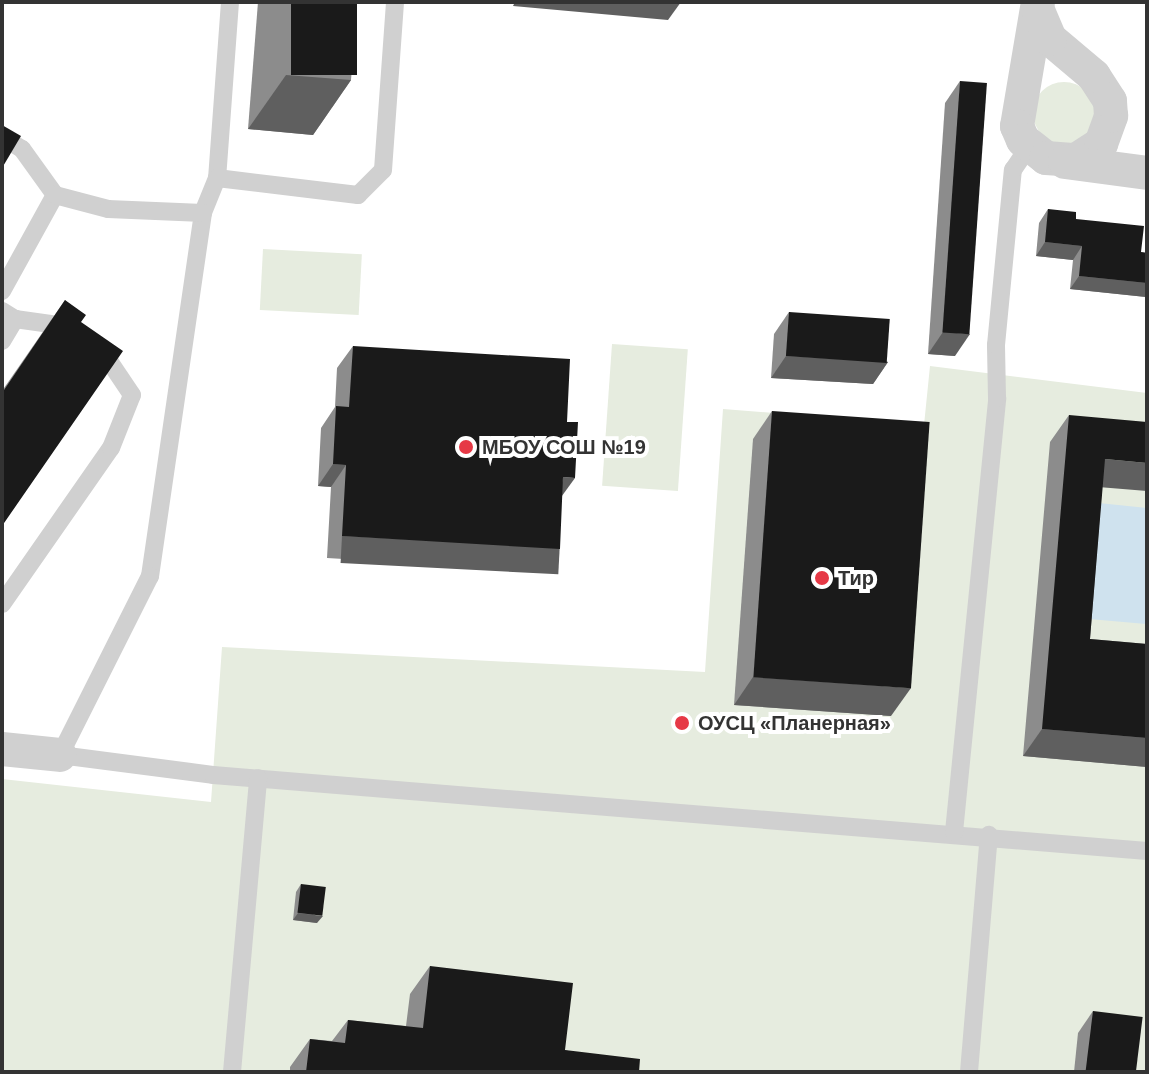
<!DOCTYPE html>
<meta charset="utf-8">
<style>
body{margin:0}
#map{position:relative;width:1149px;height:1074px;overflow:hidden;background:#fff;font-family:Helvetica,sans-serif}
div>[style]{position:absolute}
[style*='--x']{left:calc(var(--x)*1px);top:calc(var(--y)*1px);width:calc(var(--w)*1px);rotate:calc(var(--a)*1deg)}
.green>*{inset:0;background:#e6ecdf;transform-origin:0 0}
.round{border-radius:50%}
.water>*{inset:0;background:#cfe2ee}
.lane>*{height:18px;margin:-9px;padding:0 9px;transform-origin:9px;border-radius:9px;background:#d0d0d0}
.street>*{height:34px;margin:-17px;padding:0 17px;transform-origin:17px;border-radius:17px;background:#d0d0d0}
.wall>*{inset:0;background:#8c8c8c}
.shaded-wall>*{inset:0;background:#5f5f5f;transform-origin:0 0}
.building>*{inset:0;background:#1a1a1a;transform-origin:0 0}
.dots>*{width:22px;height:22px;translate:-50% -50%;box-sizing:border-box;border:4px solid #fff;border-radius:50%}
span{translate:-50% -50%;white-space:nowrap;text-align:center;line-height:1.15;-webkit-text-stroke:8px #fff;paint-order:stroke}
.poi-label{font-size:20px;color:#333;font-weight:700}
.left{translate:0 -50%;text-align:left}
.frame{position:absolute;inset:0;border:4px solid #333;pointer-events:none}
</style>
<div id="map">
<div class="green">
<div class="round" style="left:1033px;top:82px;width:62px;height:62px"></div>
<div style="left:263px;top:249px;width:99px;height:61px;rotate:3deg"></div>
<div style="left:612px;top:344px;width:76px;height:142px;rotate:4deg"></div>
<div style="clip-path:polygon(930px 366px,1147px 393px,1147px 1072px,2px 1072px,2px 779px,211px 802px,222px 647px,705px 672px,723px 409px,924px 425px)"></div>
</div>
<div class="water">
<div style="clip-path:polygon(1089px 502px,1147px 508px,1146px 624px,1078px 618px)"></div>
</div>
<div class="lane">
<div style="--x:230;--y:2;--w:176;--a:94.2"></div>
<div style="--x:217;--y:178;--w:38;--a:112"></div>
<div style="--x:203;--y:213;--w:367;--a:98.3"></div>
<div style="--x:150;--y:576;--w:200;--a:116.7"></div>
<div style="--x:60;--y:755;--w:154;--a:7.4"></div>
<div style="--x:213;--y:775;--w:937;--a:4.65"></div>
<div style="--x:2;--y:137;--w:23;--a:31"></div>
<div style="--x:22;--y:149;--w:57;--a:54.3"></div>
<div style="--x:217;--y:178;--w:142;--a:6.9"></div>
<div style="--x:358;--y:195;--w:35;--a:-45"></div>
<div style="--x:383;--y:170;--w:168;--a:-85.9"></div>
<div style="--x:2;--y:291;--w:110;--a:-61.1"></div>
<div style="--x:55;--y:195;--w:55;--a:14.8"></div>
<div style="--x:108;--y:209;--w:95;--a:2.4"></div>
<div style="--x:2;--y:311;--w:15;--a:32"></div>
<div style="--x:15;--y:319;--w:36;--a:8"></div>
<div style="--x:51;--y:324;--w:22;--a:34"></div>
<div style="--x:2;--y:341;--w:26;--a:-59"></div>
<div style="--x:2;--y:604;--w:190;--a:-55.1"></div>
<div style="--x:111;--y:448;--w:57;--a:-68.4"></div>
<div style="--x:132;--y:395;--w:40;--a:-124"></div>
<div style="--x:110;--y:362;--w:19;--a:-148"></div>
<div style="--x:954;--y:832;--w:436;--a:-84.3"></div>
<div style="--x:997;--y:398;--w:53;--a:-91.1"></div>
<div style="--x:996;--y:345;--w:176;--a:-84.5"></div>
<div style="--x:1013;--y:170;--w:29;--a:-56"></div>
<div style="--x:232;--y:1072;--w:295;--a:-84.9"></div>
<div style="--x:969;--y:1072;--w:238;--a:-85.2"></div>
</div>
<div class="street">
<div style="--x:1038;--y:2;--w:126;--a:99.6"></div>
<div style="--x:1017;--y:126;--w:15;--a:67"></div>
<div style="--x:1023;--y:140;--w:29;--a:38"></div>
<div style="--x:1046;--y:158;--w:30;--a:4"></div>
<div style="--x:1076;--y:160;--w:30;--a:-33"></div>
<div style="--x:1101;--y:144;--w:30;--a:-70"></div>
<div style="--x:1111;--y:116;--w:15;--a:-94"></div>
<div style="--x:1110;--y:101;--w:30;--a:-123"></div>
<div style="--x:1094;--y:76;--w:57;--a:-139.9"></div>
<div style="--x:1050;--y:39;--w:28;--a:-113"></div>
<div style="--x:1065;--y:162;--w:83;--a:7.6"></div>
<div style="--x:2;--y:749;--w:58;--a:5.9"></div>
</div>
<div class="wall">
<div style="clip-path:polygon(258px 2px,357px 2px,351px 80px,313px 135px,248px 129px)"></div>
<div style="clip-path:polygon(960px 81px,955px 356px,928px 354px,945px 103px)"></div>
<div style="clip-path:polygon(1048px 209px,1141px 252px,1147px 253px,1147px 295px,1146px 297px,1070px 289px,1073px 260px,1036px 256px,1039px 223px)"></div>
<div style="clip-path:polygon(65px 300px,81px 322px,2px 526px,2px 391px)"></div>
<div style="clip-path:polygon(789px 312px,888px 362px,873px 384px,771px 378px,774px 334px)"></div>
<div style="clip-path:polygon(353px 346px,562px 496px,544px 571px,327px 558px,331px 487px,318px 486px,321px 428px,335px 407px,337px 368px)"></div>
<div style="clip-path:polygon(772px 411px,891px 716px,734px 705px,753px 439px)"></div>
<div style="clip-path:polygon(1069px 415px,1102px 488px,1090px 639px,1147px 644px,1147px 767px,1023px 756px,1050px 442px)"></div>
<div style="clip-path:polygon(301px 884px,317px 923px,293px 920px,296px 892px)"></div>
<div style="clip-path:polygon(430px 966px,565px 1050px,639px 1072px,290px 1072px,290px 1067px,310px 1039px,332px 1041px,348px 1020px,406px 1026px,410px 994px)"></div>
<div style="clip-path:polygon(1093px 1011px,1137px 1072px,1074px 1072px,1078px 1033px)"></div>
</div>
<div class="shaded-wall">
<div style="clip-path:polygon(515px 2px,681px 2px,668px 20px,513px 6px)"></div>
<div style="clip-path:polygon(286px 75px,351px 80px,313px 135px,248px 129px)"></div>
<div style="clip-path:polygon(1045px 242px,1082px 246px,1073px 260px,1036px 256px)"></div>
<div style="clip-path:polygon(1079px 276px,1147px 283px,1147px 295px,1146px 297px,1070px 289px)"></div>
<div style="clip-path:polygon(943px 332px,970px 334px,955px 356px,928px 354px)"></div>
<div style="clip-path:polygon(786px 356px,888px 362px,873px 384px,771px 378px)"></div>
<div style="clip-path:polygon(1105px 459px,1147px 463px,1147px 491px,1086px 486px)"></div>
<div style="clip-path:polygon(333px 464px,346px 465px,331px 487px,318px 486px)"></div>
<div style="clip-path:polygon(563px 477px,575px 478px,559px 500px)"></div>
<div style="left:342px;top:536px;width:218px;height:27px;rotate:3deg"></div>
<div style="clip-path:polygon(753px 677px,911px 688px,891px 716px,734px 705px)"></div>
<div style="clip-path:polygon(1042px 729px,1147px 738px,1147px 767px,1023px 756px)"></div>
<div style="clip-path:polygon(298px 913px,323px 916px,317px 923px,293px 920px)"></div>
</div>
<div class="building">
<div style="left:291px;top:2px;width:66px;height:73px"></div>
<div style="left:960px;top:81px;width:27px;height:252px;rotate:4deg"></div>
<div style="clip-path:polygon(2px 125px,21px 136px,2px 168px)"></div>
<div style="clip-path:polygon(1048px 209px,1076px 212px,1076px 219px,1144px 226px,1141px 252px,1147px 253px,1147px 283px,1079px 276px,1082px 246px,1045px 242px)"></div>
<div style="clip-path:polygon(65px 300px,86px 315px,81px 322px,123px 351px,2px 526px,2px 393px)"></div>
<div style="left:789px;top:312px;width:101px;height:44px;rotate:4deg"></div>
<div style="clip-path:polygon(353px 346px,570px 359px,567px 422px,578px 422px,575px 478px,563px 477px,560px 549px,342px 536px,346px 465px,333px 464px,336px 406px,349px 407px)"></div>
<div style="left:772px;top:411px;width:158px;height:267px;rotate:4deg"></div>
<div style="clip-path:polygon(1069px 415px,1147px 422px,1147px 463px,1105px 459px,1090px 639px,1147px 644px,1147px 738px,1042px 729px)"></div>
<div style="left:301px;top:884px;width:25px;height:29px;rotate:7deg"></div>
<div style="clip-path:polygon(430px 966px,573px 983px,565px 1050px,640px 1059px,639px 1072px,306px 1072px,310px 1039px,345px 1043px,348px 1020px,423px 1028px)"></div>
<div style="left:1093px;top:1011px;width:50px;height:61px;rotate:7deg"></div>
</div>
<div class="dots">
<div style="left:466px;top:447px;background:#e63946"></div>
<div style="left:822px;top:578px;background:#e63946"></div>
<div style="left:682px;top:723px;background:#e63946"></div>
</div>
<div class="poi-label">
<span class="left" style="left:482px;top:447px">МБОУ СОШ №19</span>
<span class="left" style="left:838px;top:578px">Тир</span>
<span class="left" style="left:698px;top:723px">ОУСЦ «Планерная»</span>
</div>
<div class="frame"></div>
</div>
